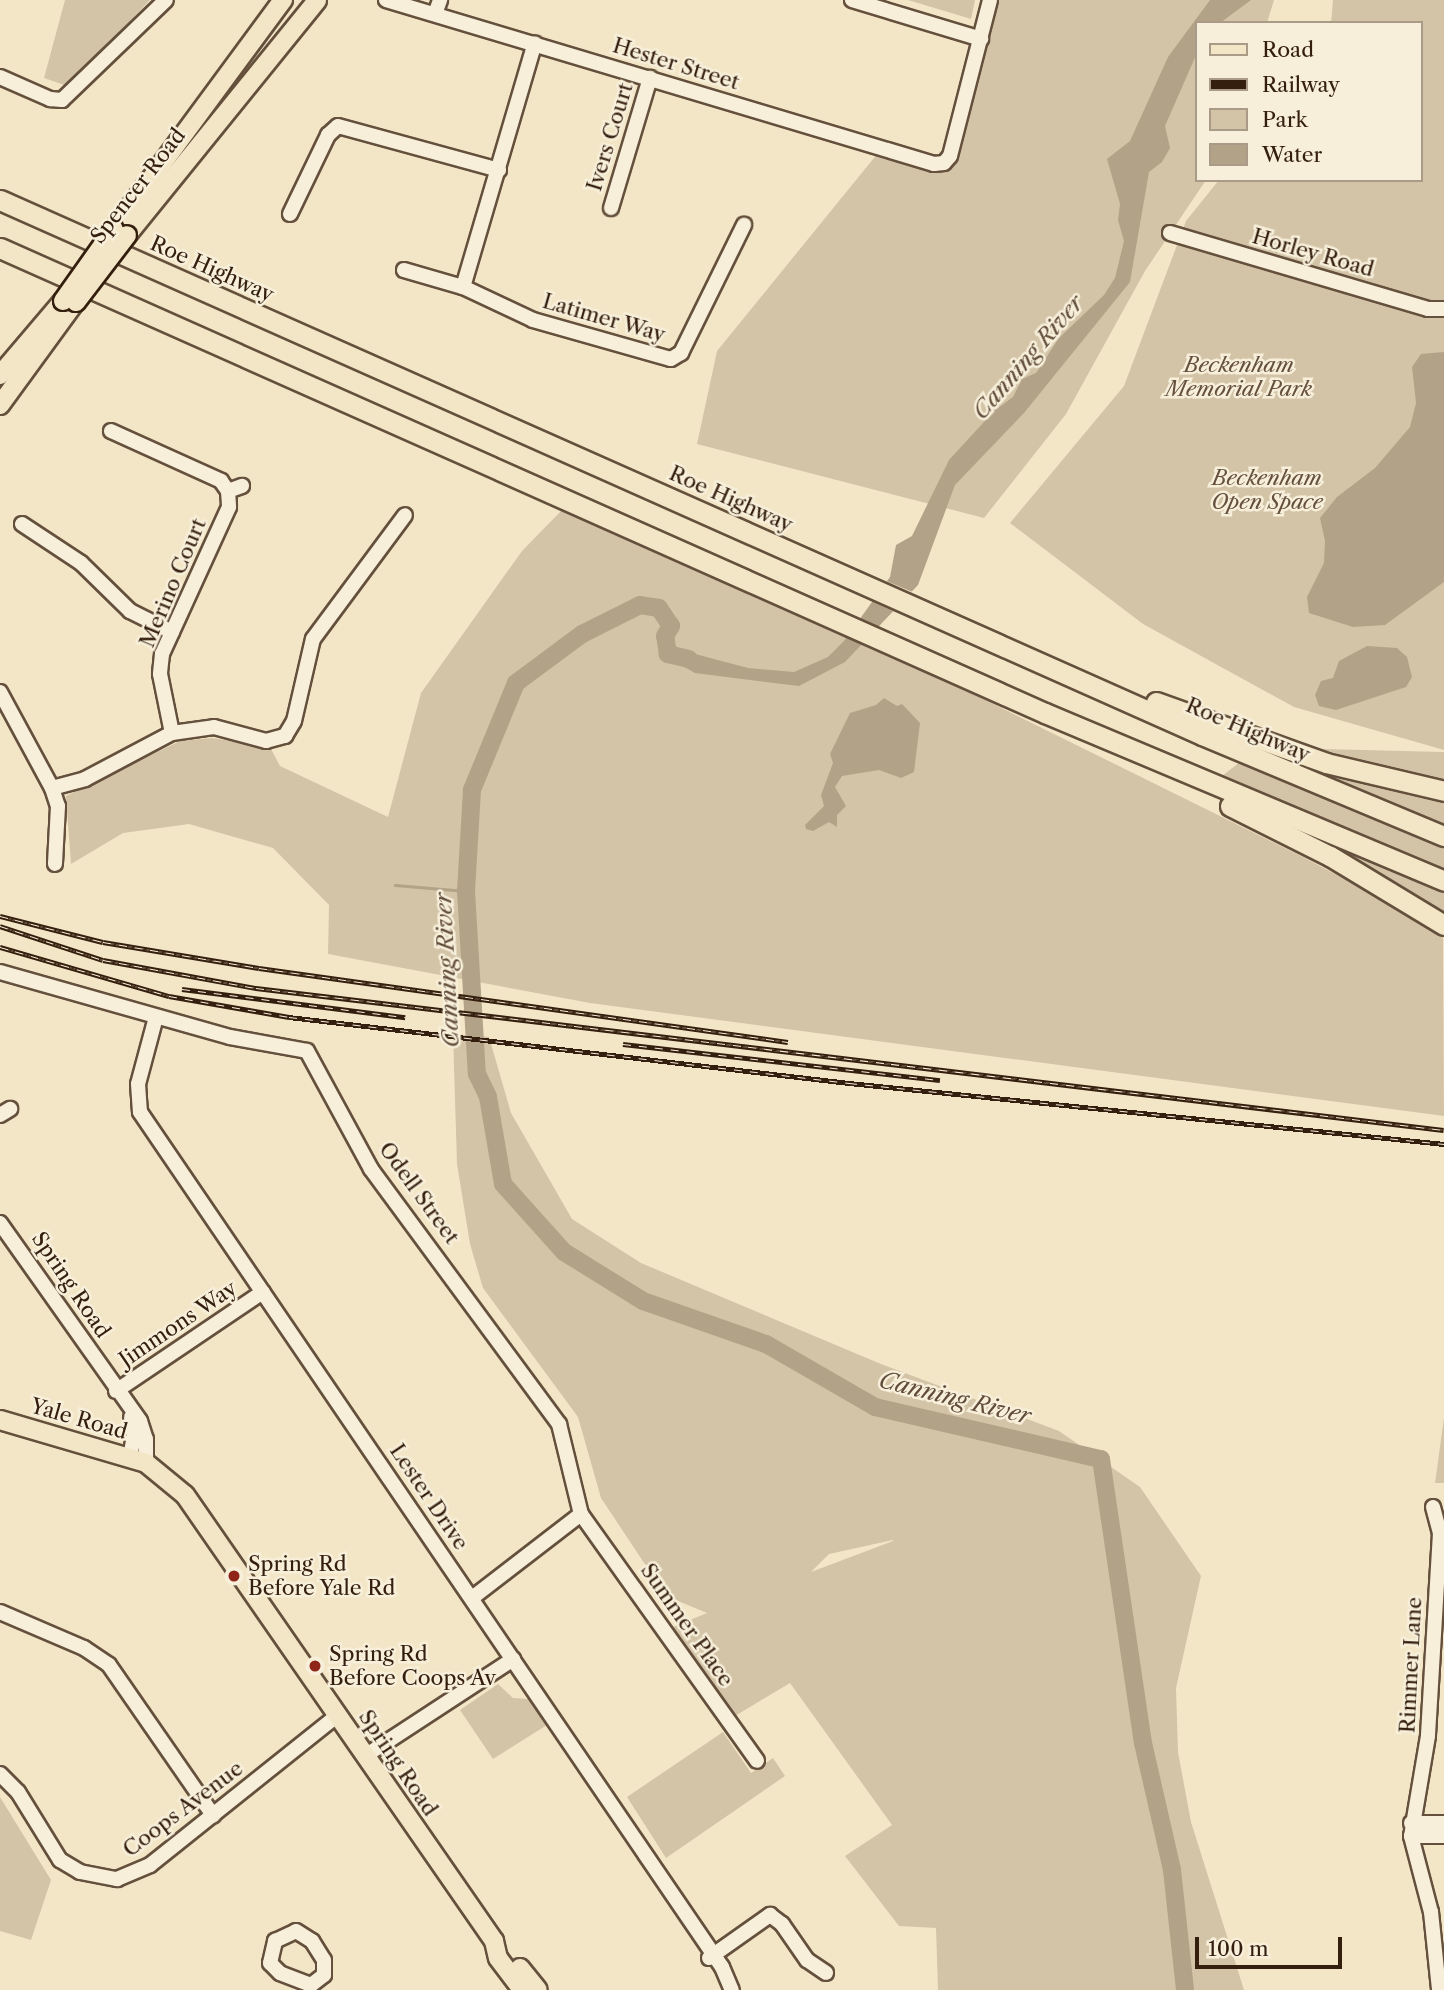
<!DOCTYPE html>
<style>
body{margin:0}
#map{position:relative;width:1444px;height:1990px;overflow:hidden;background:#f3e6c6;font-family:"Libre Caslon Text",serif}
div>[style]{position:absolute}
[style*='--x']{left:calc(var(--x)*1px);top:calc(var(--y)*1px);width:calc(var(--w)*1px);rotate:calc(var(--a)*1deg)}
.green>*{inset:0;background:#d3c4a7}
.water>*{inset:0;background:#b2a287}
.pier>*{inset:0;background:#f3e6c6}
.stream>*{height:2.5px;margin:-1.25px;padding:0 1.25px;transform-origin:1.25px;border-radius:1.25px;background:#b2a287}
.river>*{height:18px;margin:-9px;padding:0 9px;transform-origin:9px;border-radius:9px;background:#b2a287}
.roads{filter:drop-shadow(2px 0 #64503c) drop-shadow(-2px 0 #64503c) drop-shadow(0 2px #64503c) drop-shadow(0 -2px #64503c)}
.minor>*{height:14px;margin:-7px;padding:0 7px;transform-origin:7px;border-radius:7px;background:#f7efda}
.major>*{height:18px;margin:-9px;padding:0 9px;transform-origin:9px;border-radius:9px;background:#f3e6c6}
.highway>*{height:19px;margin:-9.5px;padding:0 9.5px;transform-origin:9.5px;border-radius:9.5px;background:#f3e6c6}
.rail>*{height:5px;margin-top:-2.5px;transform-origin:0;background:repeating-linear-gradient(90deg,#f7efda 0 8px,#341e0e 0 16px);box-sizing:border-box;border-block:2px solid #341e0e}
.bridges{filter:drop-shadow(2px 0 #341e0e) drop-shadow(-2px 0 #341e0e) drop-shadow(0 2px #341e0e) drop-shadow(0 -2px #341e0e)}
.major-bridge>*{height:18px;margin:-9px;padding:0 9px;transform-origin:9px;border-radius:9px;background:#f3e6c6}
.dots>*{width:19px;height:19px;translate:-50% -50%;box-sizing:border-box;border:4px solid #f7efda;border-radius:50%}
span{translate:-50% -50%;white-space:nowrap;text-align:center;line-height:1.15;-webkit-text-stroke:5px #f7efda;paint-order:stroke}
.street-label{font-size:21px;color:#341e0e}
.park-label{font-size:21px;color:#64503c;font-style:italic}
.poi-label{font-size:21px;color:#341e0e}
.left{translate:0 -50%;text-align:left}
.water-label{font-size:23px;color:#604c38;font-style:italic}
.legend{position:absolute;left:1195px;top:21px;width:228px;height:161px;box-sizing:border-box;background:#f7efda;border:2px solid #a99b88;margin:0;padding:9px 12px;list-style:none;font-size:21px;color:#341e0e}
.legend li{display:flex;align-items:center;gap:14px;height:35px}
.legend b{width:35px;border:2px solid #a99b88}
.scale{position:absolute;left:1195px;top:1937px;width:147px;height:32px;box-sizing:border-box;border:4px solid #341e0e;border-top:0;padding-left:9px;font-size:21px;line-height:24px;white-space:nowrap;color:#341e0e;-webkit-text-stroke:5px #f7efda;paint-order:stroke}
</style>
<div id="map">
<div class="green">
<div style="clip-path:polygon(65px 0,150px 0,67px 86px,44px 78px)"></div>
<div style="clip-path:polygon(908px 0,975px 0,971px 19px)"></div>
<div style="clip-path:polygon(999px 0,1274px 0,1267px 23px,1197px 23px,1197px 180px,1206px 180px,1145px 271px,1066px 414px,984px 518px,697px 444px,717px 351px,878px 153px,941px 172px,955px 155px)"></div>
<div style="clip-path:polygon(1333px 0,1444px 0,1444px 750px,1294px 707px,1143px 624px,1010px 523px,1124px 386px,1186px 221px,1219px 180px,1421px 180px,1421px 23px,1331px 23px)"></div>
<div style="clip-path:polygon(564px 508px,874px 645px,1301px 856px,1443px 931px,1444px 1116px,590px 1003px,328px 954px,329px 905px,273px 848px,189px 824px,123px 833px,71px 864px,66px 796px,180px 741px,212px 738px,270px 747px,280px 766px,388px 817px,421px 693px,522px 551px)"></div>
<div style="clip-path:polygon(1322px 749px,1444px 752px,1444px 782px,1410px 777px)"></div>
<div style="clip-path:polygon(1244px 759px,1444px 844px,1444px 871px,1218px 779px)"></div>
<div style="clip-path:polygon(1334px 769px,1444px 797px,1444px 826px,1331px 778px)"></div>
<div style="clip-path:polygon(1334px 846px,1444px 890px,1444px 917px,1331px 850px)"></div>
<div style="clip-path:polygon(evenodd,453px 1034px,489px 1037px,511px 1113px,572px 1219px,641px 1263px,881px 1364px,1059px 1431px,1140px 1487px,1201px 1576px,1176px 1688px,1178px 1752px,1191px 1822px,1244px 1990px,938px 1990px,936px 1928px,899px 1926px,845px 1856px,892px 1825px,790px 1683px,735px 1716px,673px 1627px,707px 1613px,666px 1596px,601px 1498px,578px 1417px,483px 1288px,470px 1244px,457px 1164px,453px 1034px,893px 1540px,893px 1541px,811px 1572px,829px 1554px,893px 1540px)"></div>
<div style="clip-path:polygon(1444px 1418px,1444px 1483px,1435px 1483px)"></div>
<div style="clip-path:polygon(498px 1684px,513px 1698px,529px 1699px,547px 1725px,493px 1759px,460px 1710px)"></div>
<div style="clip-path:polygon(723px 1732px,751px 1773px,773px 1758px,785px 1776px,666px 1858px,627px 1797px)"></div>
<div style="clip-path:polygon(0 1797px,51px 1880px,31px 1940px,0 1931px)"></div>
</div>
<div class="water">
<div style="clip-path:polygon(1210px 0,1251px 0,1220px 23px,1197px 23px,1197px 53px,1165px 126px,1170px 148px,1162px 162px,1149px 172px,1130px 282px,1024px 413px,955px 485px,918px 585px,845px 662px,799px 686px,695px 673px,681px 665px,668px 654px,684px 651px,748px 668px,794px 672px,828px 657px,844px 641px,890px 577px,896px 545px,912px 536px,949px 460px,994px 411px,1013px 397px,1022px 379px,1036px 373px,1059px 338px,1104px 295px,1115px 278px,1124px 241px,1118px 220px,1120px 204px,1107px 159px,1130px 141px,1168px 57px)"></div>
<div style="clip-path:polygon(1444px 352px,1444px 582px,1385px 625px,1353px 627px,1309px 613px,1307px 597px,1324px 563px,1325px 541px,1320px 518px,1337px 497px,1375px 468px,1410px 427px,1416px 403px,1412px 367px,1421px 354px)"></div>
<div style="clip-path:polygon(1367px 646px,1397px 648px,1407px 657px,1412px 677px,1406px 687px,1336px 710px,1319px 706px,1315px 695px,1321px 681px,1333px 678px,1339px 661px)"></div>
<div style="clip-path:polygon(884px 698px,897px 706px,902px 704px,920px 723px,914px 772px,901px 778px,879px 770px,842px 776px,835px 787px,846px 806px,837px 815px,837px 827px,829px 822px,813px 831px,806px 829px,805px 825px,824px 806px,821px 795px,833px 763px,830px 754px,850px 713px,876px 705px)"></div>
</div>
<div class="pier">
<div style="clip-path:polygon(884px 580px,915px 593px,897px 613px,869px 600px)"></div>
</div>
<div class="stream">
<div style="--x:395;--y:885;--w:71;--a:4.8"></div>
</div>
<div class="river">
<div style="--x:689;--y:659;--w:22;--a:-167"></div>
<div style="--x:668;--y:654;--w:18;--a:-99"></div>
<div style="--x:665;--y:636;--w:12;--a:-59"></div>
<div style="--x:671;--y:626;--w:22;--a:-124"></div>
<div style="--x:659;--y:608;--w:19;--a:-171"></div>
<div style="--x:640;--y:605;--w:65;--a:153.4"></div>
<div style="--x:582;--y:634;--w:82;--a:143.4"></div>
<div style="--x:516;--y:683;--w:116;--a:112.4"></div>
<div style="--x:472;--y:790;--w:101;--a:93.4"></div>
<div style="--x:466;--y:891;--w:183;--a:86.6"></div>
<div style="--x:477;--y:1074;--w:25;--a:64"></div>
<div style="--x:488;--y:1097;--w:88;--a:80.2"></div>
<div style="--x:503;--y:1184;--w:91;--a:48.1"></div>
<div style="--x:564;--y:1252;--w:93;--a:31.8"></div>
<div style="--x:643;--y:1301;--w:130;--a:19.3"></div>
<div style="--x:766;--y:1344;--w:126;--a:30"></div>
<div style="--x:875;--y:1407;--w:232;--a:13"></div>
<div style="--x:1101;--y:1459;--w:287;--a:81.6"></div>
<div style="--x:1143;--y:1743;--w:130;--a:77.1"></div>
<div style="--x:1172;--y:1870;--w:121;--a:83.8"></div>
</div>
<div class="roads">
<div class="minor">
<div style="--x:386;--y:0;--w:572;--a:16.66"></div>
<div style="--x:934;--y:164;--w:10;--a:-6"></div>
<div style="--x:944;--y:163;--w:9;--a:-49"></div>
<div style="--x:950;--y:156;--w:161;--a:-75.6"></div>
<div style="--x:852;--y:0;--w:135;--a:16.8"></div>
<div style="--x:435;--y:14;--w:15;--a:-70"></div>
<div style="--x:0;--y:77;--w:55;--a:23.7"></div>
<div style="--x:50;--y:99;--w:12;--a:5"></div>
<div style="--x:62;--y:100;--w:144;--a:-43.9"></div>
<div style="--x:611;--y:208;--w:136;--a:-73.3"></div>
<div style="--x:290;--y:214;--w:88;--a:-64.3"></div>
<div style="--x:328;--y:135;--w:13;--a:-42"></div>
<div style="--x:338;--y:126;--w:167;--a:15.3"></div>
<div style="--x:1170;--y:233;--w:269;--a:16.4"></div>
<div style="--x:1428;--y:309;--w:16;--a:0"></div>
<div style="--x:404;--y:270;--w:61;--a:16.1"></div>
<div style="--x:463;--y:287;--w:77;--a:25.2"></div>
<div style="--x:533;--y:320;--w:143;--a:15.8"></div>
<div style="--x:671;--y:359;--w:12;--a:-31"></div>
<div style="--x:681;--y:353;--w:143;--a:-63.8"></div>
<div style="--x:463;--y:287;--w:254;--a:-73.6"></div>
<div style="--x:111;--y:431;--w:121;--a:24.4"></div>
<div style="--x:221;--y:481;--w:12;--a:55"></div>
<div style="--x:228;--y:491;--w:16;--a:86"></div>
<div style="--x:229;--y:507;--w:162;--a:114.5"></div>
<div style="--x:162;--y:654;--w:20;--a:96"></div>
<div style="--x:160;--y:674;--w:60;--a:78.5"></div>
<div style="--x:228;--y:491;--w:15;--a:-20"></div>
<div style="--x:22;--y:524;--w:71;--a:33.5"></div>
<div style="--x:81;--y:563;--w:69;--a:44.4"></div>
<div style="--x:130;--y:611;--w:47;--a:26.6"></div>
<div style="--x:0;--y:692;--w:109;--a:61.6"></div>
<div style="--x:52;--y:788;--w:19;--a:72"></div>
<div style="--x:58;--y:806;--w:58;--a:93"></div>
<div style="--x:52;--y:788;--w:34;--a:-15"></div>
<div style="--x:85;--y:779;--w:98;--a:-27.9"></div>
<div style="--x:172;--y:733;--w:42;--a:-8.1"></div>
<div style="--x:214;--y:727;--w:54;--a:15.1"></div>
<div style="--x:266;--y:741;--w:20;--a:-15"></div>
<div style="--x:285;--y:736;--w:17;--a:-59"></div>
<div style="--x:294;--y:721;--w:84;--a:-77"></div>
<div style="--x:313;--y:639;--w:154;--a:-53.4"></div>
<div style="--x:0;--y:972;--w:239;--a:15.8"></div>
<div style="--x:230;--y:1037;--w:78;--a:10.3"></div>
<div style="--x:307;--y:1051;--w:134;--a:61.5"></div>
<div style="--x:371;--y:1169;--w:317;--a:53.6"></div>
<div style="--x:559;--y:1424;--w:93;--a:76.3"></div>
<div style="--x:581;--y:1514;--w:138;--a:142.4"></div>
<div style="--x:156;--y:1017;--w:69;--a:105"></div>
<div style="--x:138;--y:1084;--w:28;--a:86"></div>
<div style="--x:140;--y:1112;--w:1034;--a:55.76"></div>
<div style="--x:722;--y:1967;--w:25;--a:67"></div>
<div style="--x:0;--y:1115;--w:12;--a:-31"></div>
<div style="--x:0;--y:1223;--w:242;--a:54.7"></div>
<div style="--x:140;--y:1421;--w:19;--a:72"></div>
<div style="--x:146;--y:1439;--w:24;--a:90"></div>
<div style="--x:116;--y:1391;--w:177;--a:-34"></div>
<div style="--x:130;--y:1458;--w:22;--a:-80"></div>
<div style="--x:134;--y:1436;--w:19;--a:-99"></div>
<div style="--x:1433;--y:1507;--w:27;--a:75"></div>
<div style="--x:1440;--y:1533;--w:203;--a:93.4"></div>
<div style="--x:1428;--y:1736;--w:101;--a:99.6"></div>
<div style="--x:1411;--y:1836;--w:79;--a:75.3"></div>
<div style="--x:1431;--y:1912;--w:78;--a:84.1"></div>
<div style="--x:581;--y:1514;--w:303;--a:54.5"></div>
<div style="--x:0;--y:1612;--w:91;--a:23.2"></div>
<div style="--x:84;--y:1648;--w:30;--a:34"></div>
<div style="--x:109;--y:1665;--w:183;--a:55.3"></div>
<div style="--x:365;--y:1756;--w:177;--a:-33.2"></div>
<div style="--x:0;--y:1774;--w:25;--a:45"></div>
<div style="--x:18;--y:1792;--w:80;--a:58.3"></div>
<div style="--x:60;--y:1860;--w:23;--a:31"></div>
<div style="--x:80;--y:1872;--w:38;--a:11"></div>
<div style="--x:117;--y:1879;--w:36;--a:-23"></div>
<div style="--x:150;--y:1865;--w:241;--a:-38.6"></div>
<div style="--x:1411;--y:1823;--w:33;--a:0"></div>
<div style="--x:1411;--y:1836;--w:33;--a:0"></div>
<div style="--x:296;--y:1931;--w:19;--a:32"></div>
<div style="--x:312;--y:1941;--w:22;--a:58"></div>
<div style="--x:324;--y:1960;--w:15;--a:90"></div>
<div style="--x:324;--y:1975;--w:16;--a:142"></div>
<div style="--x:311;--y:1985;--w:33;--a:-159"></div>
<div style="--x:280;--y:1973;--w:14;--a:-135"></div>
<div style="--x:270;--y:1963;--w:23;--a:-77"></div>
<div style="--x:275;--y:1941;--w:23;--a:-25"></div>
<div style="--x:709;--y:1958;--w:75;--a:-35.2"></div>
<div style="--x:770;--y:1915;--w:15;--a:37"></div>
<div style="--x:782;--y:1924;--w:44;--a:55.2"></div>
<div style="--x:807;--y:1960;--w:23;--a:34"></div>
</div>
<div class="major">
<div style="--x:114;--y:229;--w:285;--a:-53.6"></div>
<div style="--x:127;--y:235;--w:302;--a:-51"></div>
<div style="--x:0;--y:375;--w:97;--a:-49.6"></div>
<div style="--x:0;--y:405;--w:124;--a:-53.9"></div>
<div style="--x:0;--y:1420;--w:152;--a:16.4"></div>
<div style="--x:146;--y:1463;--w:50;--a:39.4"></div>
<div style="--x:185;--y:1495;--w:543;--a:55.28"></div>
<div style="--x:494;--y:1941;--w:17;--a:77"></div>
<div style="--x:498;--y:1958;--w:40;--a:53"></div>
<div style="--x:520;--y:1968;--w:28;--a:51"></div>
</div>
<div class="highway">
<div style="--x:0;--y:200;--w:1316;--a:23.99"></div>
<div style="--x:1202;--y:735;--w:262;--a:22.7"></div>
<div style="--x:0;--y:248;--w:1144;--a:23.99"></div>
<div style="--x:1045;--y:713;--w:433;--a:22.8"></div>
<div style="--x:1156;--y:702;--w:181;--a:19.7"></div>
<div style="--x:1326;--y:763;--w:121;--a:13.3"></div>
<div style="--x:1230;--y:806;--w:112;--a:26.6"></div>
<div style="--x:1330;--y:856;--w:133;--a:31.2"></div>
</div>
</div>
<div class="rail">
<div style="--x:0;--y:916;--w:106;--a:14.2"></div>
<div style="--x:103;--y:942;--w:158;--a:9.5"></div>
<div style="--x:259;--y:968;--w:534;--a:7.96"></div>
<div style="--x:0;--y:926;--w:108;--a:18.3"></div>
<div style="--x:103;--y:960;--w:156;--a:10.4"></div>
<div style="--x:256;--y:988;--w:1196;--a:6.82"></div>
<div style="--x:0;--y:947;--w:176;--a:16.2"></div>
<div style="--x:169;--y:996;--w:122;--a:9.9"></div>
<div style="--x:289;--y:1017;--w:564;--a:6.72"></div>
<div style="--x:849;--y:1083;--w:598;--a:5.85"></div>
<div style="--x:182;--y:989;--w:225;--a:7.2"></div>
<div style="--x:623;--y:1044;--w:319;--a:6.5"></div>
</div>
<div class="bridges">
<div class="major-bridge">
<div style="--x:63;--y:301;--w:88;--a:-54.7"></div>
<div style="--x:76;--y:302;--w:84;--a:-52.7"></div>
</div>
</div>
<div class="dots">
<div style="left:234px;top:1576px;background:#8f2418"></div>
<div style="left:315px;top:1666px;background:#8f2418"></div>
</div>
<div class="street-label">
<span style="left:676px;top:64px;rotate:17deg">Hester Street</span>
<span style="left:610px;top:137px;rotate:-73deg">Ivers Court</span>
<span style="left:138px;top:186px;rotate:-52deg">Spencer Road</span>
<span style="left:1313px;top:253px;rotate:16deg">Horley Road</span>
<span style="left:212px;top:269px;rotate:24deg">Roe Highway</span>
<span style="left:604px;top:318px;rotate:16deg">Latimer Way</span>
<span style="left:731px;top:499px;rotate:24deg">Roe Highway</span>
<span style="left:173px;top:583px;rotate:-67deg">Merino Court</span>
<span style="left:1248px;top:730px;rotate:23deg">Roe Highway</span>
<span style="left:419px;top:1193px;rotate:54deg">Odell Street</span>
<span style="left:71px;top:1285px;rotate:56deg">Spring Road</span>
<span style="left:178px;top:1324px;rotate:-34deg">Jimmons Way</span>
<span style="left:79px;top:1419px;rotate:16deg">Yale Road</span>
<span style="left:429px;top:1497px;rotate:56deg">Lester Drive</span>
<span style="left:687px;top:1625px;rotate:55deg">Summer Place</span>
<span style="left:1411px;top:1665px;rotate:-87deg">Rimmer Lane</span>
<span style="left:398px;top:1763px;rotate:56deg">Spring Road</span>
<span style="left:183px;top:1809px;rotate:-37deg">Coops Avenue</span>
</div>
<div class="park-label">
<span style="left:1239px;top:377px">Beckenham<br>Memorial Park</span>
<span style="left:1267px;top:490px">Beckenham<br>Open Space</span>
</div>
<div class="poi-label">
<span class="left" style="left:248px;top:1576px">Spring Rd<br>Before Yale Rd</span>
<span class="left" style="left:329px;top:1666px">Spring Rd<br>Before Coops Av</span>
</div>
<div class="water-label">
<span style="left:1028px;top:357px;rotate:-49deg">Canning River</span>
<span style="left:447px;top:970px;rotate:-93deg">Canning River</span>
<span style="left:955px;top:1398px;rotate:14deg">Canning River</span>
</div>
<ul class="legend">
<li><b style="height:9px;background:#f3e6c6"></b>Road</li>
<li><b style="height:9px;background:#341e0e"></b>Railway</li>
<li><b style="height:19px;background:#d3c4a7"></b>Park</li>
<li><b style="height:19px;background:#b2a287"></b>Water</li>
</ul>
<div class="scale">100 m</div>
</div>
